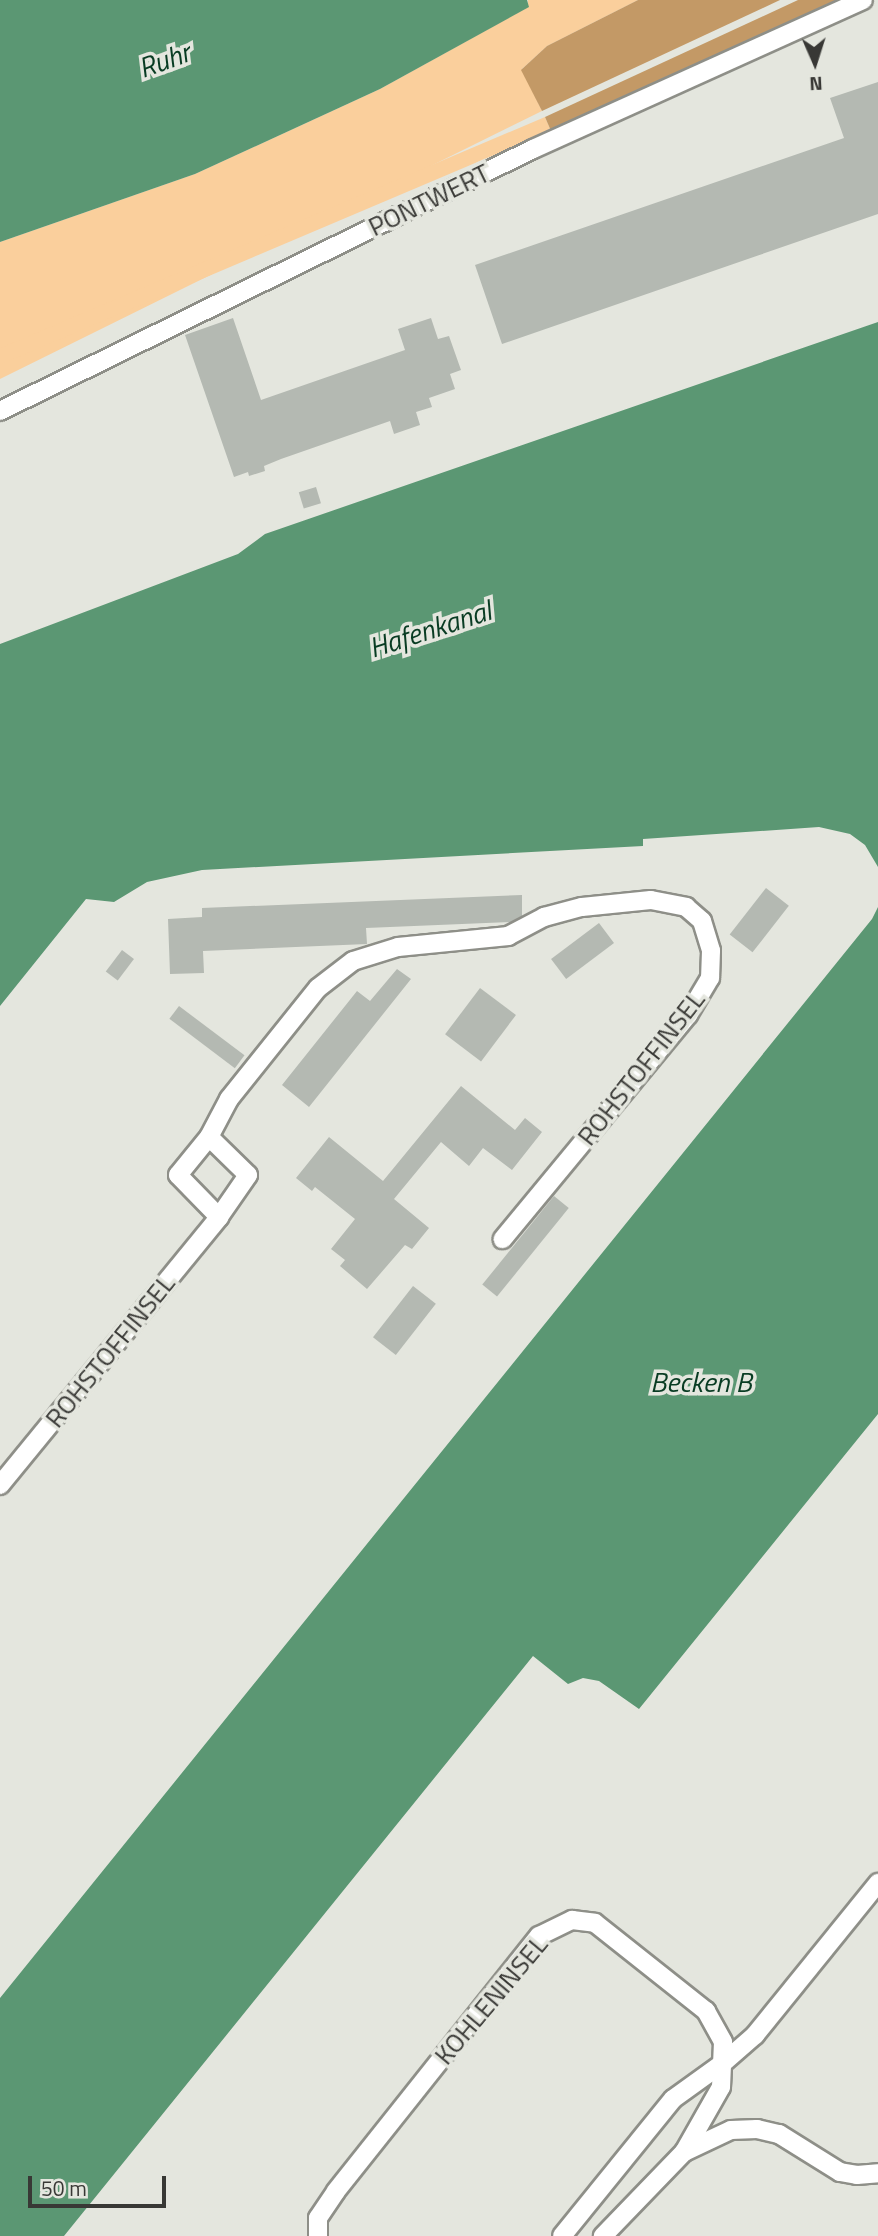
<!DOCTYPE html>
<style>
body{margin:0}
#map{position:relative;width:878px;height:2236px;overflow:hidden;background:#e4e6de;font-family:"Titillium Web",sans-serif}
div>[style]{position:absolute}
[style*='--x']{left:calc(var(--x)*1px);top:calc(var(--y)*1px);width:calc(var(--w)*1px);rotate:calc(var(--a)*1deg)}
.green>*{inset:0;background:#facf9c;transform-origin:0 0}
.forest>*{inset:0;background:#c39966}
.water>*{inset:0;background:#5b9773}
.building>*{inset:0;background:#b4b9b2;transform-origin:0 0}
.roads{filter:drop-shadow(2px 0 #8e8f88) drop-shadow(-2px 0 #8e8f88) drop-shadow(0 2px #8e8f88) drop-shadow(0 -2px #8e8f88)}
.minor>*{height:18px;margin:-9px;padding:0 9px;transform-origin:9px;border-radius:9px;background:#fff}
span{translate:-50% -50%;white-space:nowrap;text-align:center;line-height:1.15;-webkit-text-stroke:7px #e4e6de;paint-order:stroke}
.street-label{font-size:26px;color:#383835}
.water-label{font-size:28px;color:#093c23;font-style:italic}
.north{position:absolute;left:780px;top:28px;width:70px;height:70px;-webkit-text-stroke:5px #e4e6de;paint-order:stroke;rotate:177deg;font-size:19px;font-weight:700;line-height:28px;text-align:center;color:#383835}
.north::after{content:'';display:block;margin:auto;width:24px;height:32px;background:#383835;clip-path:polygon(50% 0,100% 100%,50% 72%,0 100%)}
.scale{position:absolute;left:28px;top:2176px;width:138px;height:32px;box-sizing:border-box;border:4px solid #383835;border-top:0;padding-left:9px;font-size:21px;line-height:24px;white-space:nowrap;color:#383835;-webkit-text-stroke:5px #e4e6de;paint-order:stroke}
</style>
<div id="map">
<div class="green">
<div style="clip-path:polygon(528px 0,638px 0,547px 46px,522px 69px,542px 111px,0 379px,0 242px,195px 174px,380px 89px,528px 7px)"></div>
<div style="left:545px;top:117px;width:15px;height:608px;rotate:67deg"></div>
</div>
<div class="forest">
<div style="clip-path:polygon(638px 0,780px 0,542px 111px,521px 70px,547px 46px)"></div>
<div style="clip-path:polygon(798px 0,840px 0,551px 131px,545px 117px)"></div>
</div>
<div class="water">
<div style="clip-path:polygon(0 0,527px 0,529px 7px,380px 89px,195px 174px,0 242px)"></div>
<div style="clip-path:polygon(878px 322px,878px 867px,865px 845px,850px 834px,819px 827px,643px 839px,643px 846px,202px 870px,147px 882px,114px 902px,86px 899px,0 1006px,0 644px,238px 554px,265px 534px)"></div>
<div style="clip-path:polygon(878px 907px,878px 1414px,639px 1709px,599px 1681px,583px 1678px,568px 1684px,533px 1656px,64px 2236px,0 2236px,0 1998px,872px 919px)"></div>
</div>
<div class="building">
<div style="clip-path:polygon(878px 82px,878px 214px,502px 344px,475px 265px,844px 138px,830px 98px)"></div>
<div style="clip-path:polygon(233px 318px,261px 400px,405px 350px,398px 329px,431px 318px,438px 339px,449px 336px,461px 370px,450px 374px,455px 389px,429px 398px,432px 407px,416px 412px,420px 425px,394px 434px,390px 421px,281px 459px,264px 466px,265px 471px,249px 476px,248px 472px,234px 477px,185px 335px)"></div>
<div style="left:316px;top:487px;width:17px;height:18px;rotate:73deg"></div>
<div style="left:766px;top:888px;width:29px;height:59px;rotate:38deg"></div>
<div style="clip-path:polygon(522px 895px,522px 916px,511px 922px,366px 928px,367px 944px,203px 951px,204px 973px,170px 974px,168px 919px,202px 917px,202px 908px)"></div>
<div style="left:599px;top:923px;width:25px;height:60px;rotate:53deg"></div>
<div style="left:122px;top:950px;width:15px;height:27px;rotate:37deg"></div>
<div style="clip-path:polygon(397px 969px,411px 979px,309px 1107px,282px 1085px,357px 991px,370px 1001px)"></div>
<div style="left:480px;top:988px;width:45px;height:58px;rotate:37deg"></div>
<div style="left:179px;top:1006px;width:82px;height:16px;rotate:37deg"></div>
<div style="clip-path:polygon(461px 1086px,515px 1130px,525px 1118px,542px 1132px,512px 1170px,483px 1148px,469px 1166px,441px 1142px,394px 1199px,429px 1228px,412px 1249px,405px 1245px,367px 1289px,340px 1266px,345px 1260px,331px 1249px,355px 1219px,315px 1187px,312px 1191px,296px 1178px,329px 1137px,383px 1181px)"></div>
<div style="left:554px;top:1196px;width:19px;height:114px;rotate:39deg"></div>
<div style="left:413px;top:1286px;width:29px;height:65px;rotate:38deg"></div>
</div>
<div class="roads">
<div class="minor">
<div style="--x:0;--y:411;--w:594;--a:-26.18"></div>
<div style="--x:533;--y:149;--w:362;--a:-24.3"></div>
<div style="--x:209;--y:1137;--w:43;--a:-62.2"></div>
<div style="--x:229;--y:1099;--w:142;--a:-51.3"></div>
<div style="--x:318;--y:988;--w:44;--a:-37.6"></div>
<div style="--x:353;--y:961;--w:47;--a:-17.3"></div>
<div style="--x:398;--y:947;--w:111;--a:-5.7"></div>
<div style="--x:508;--y:936;--w:41;--a:-27.8"></div>
<div style="--x:544;--y:917;--w:39;--a:-15"></div>
<div style="--x:582;--y:907;--w:69;--a:-5.8"></div>
<div style="--x:651;--y:900;--w:36;--a:11"></div>
<div style="--x:686;--y:907;--w:21;--a:41"></div>
<div style="--x:702;--y:921;--w:31;--a:73"></div>
<div style="--x:711;--y:951;--w:27;--a:92"></div>
<div style="--x:710;--y:978;--w:43;--a:120.7"></div>
<div style="--x:688;--y:1015;--w:291;--a:129.6"></div>
<div style="--x:0;--y:1485;--w:346;--a:-50.7"></div>
<div style="--x:219;--y:1217;--w:51;--a:-55.4"></div>
<div style="--x:248;--y:1175;--w:54;--a:-135.7"></div>
<div style="--x:209;--y:1137;--w:49;--a:129.2"></div>
<div style="--x:178;--y:1175;--w:59;--a:45.7"></div>
<div style="--x:684;--y:2152;--w:52;--a:-25.1"></div>
<div style="--x:731;--y:2130;--w:26;--a:-2"></div>
<div style="--x:757;--y:2129;--w:23;--a:13"></div>
<div style="--x:779;--y:2134;--w:72;--a:31.9"></div>
<div style="--x:840;--y:2172;--w:17;--a:10"></div>
<div style="--x:857;--y:2175;--w:21;--a:-5"></div>
<div style="--x:318;--y:2236;--w:18;--a:-90"></div>
<div style="--x:318;--y:2218;--w:32;--a:-56"></div>
<div style="--x:336;--y:2191;--w:326;--a:-51.5"></div>
<div style="--x:539;--y:1936;--w:37;--a:-26"></div>
<div style="--x:572;--y:1920;--w:23;--a:7"></div>
<div style="--x:595;--y:1923;--w:142;--a:38.4"></div>
<div style="--x:706;--y:2011;--w:35;--a:61"></div>
<div style="--x:723;--y:2042;--w:45;--a:92.5"></div>
<div style="--x:721;--y:2087;--w:75;--a:119.6"></div>
<div style="--x:684;--y:2152;--w:117;--a:134"></div>
<div style="--x:562;--y:2236;--w:176;--a:-51"></div>
<div style="--x:673;--y:2099;--w:62;--a:-35.8"></div>
<div style="--x:723;--y:2063;--w:43;--a:-41.2"></div>
<div style="--x:755;--y:2035;--w:196;--a:-51"></div>
</div>
</div>
<div class="street-label">
<span style="left:429px;top:200px;rotate:-26deg">PONTWERT</span>
<span style="left:641px;top:1068px;rotate:-52deg">ROHSTOFFINSEL</span>
<span style="left:110px;top:1351px;rotate:-51deg">ROHSTOFFINSEL</span>
<span style="left:491px;top:2000px;rotate:-50deg">KOHLENINSEL</span>
</div>
<div class="water-label">
<span style="left:164px;top:60px;rotate:-20deg">Ruhr</span>
<span style="left:430px;top:629px;rotate:-18deg">Hafenkanal</span>
<span style="left:701px;top:1382px">Becken B</span>
</div>
<div class="north">N</div>
<div class="scale">50 m</div>
</div>
